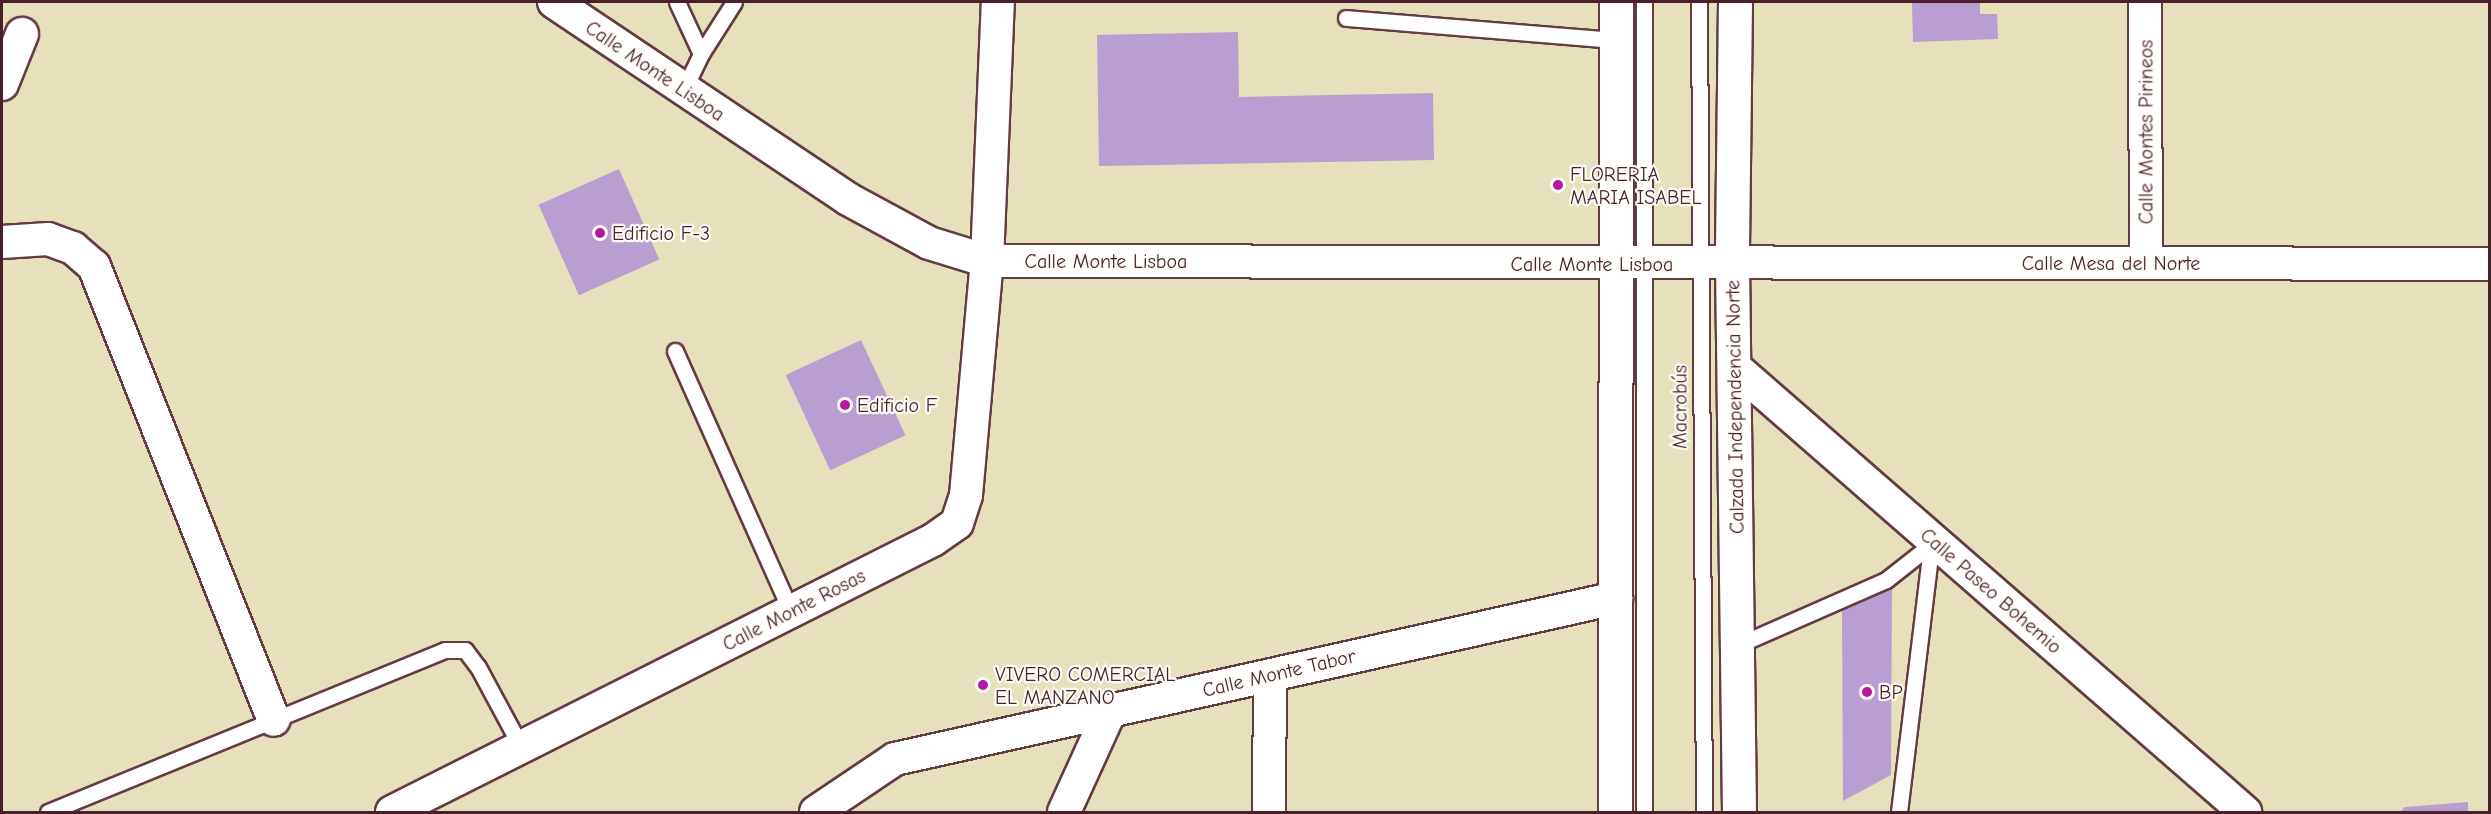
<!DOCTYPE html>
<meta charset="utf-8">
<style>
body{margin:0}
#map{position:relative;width:2491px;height:814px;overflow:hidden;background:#e7e0bd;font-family:"Comic Neue",sans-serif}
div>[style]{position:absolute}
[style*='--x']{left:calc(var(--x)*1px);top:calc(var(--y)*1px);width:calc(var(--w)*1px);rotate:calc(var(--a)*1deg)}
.building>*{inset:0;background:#b99ed1;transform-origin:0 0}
.roads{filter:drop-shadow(2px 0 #623c41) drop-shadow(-2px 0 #623c41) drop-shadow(0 2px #623c41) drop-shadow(0 -2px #623c41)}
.service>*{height:15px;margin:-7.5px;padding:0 7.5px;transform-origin:7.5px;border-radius:7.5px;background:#fff}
.minor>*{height:32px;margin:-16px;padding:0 16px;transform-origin:16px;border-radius:16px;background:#fff}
.primary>*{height:33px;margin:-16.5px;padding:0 16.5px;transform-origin:16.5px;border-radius:16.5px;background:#fff}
.dots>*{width:16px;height:16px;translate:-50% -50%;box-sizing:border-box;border:3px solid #fdfcf7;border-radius:50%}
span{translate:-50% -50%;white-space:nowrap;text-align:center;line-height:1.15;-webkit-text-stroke:4.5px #fdfcf7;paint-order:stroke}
.street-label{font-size:20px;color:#4a1f2b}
.poi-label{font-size:20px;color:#4a1f2b}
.left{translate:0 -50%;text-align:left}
.frame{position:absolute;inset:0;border:3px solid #4a1f2b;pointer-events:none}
</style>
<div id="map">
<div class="building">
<div style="clip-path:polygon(1912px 2px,1980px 2px,1980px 14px,1997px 14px,1998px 39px,1913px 42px)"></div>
<div style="clip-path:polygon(1238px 32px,1239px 97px,1433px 93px,1434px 160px,1099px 166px,1097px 35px)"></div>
<div style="left:619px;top:169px;width:99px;height:88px;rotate:66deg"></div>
<div style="left:861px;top:340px;width:105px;height:83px;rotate:65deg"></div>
<div style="clip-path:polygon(1892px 582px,1891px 775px,1843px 801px,1842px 609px)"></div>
<div style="clip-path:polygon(2468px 802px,2468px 812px,2400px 812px,2405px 807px)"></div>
</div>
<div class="roads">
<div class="service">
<div style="--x:677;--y:2;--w:57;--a:65.2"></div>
<div style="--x:701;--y:54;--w:41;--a:115.9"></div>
<div style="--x:1644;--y:2;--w:810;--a:90"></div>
<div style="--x:1699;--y:2;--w:810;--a:89.65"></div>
<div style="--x:1346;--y:18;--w:271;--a:4.7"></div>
<div style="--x:701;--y:54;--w:62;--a:-57.6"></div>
<div style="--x:675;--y:351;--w:286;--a:66"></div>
<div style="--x:1738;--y:645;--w:162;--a:-23.7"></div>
<div style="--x:1886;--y:580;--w:60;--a:-38.2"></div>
<div style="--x:48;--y:812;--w:429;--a:-22.2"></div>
<div style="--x:445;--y:650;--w:20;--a:0"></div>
<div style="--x:465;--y:650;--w:21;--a:53"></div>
<div style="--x:478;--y:667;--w:91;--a:61.7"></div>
<div style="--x:1899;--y:812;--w:265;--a:-83.1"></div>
</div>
<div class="minor">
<div style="--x:554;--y:2;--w:354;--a:33.8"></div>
<div style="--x:848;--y:199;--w:92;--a:28.5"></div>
<div style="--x:929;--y:243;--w:61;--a:17.2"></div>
<div style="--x:987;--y:261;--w:1503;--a:0.11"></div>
<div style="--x:2145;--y:2;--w:261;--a:89.8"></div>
<div style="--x:2;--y:84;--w:54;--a:-68.2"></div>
<div style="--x:2;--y:242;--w:46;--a:-3.7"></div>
<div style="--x:48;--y:239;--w:27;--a:20"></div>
<div style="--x:73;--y:248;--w:28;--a:41"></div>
<div style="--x:94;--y:266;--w:488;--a:68.4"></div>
<div style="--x:1738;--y:370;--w:673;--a:41.08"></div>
<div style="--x:392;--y:812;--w:606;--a:-26.69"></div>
<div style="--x:933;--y:540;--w:29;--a:-35"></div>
<div style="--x:957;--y:523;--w:29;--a:-72"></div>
<div style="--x:966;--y:495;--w:235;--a:-84.9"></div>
<div style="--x:987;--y:261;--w:259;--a:-87.6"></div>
<div style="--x:816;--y:812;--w:95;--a:-33.9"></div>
<div style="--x:895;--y:759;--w:739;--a:-12.59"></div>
<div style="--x:1064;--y:812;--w:111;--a:-65.5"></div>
<div style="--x:1269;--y:812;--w:136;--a:-89.6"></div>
</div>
<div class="primary">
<div style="--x:1735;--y:2;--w:261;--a:90.7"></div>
<div style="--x:1732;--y:263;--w:549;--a:89.27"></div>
<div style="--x:1615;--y:812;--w:810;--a:-89.93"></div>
</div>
</div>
<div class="dots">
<div style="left:1558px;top:185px;background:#b5179e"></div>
<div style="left:600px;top:233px;background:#b5179e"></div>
<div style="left:845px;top:405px;background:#b5179e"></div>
<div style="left:983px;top:685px;background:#b5179e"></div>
<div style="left:1867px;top:692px;background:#b5179e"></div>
</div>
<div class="street-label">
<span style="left:655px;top:71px;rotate:34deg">Calle Monte Lisboa</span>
<span style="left:2146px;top:132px;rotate:-90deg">Calle Montes Pirineos</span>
<span style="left:1106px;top:261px">Calle Monte Lisboa</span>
<span style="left:2111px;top:263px">Calle Mesa del Norte</span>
<span style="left:1592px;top:264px">Calle Monte Lisboa</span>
<span style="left:1680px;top:407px;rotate:-90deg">Macrobús</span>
<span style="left:1735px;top:407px;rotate:-91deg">Calzada Independencia Norte</span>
<span style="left:1991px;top:591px;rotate:41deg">Calle Paseo Bohemio</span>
<span style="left:794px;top:610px;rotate:-27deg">Calle Monte Rosas</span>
<span style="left:1279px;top:673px;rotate:-13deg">Calle Monte Tabor</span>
</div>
<div class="poi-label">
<span class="left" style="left:1570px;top:186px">FLORERIA<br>MARIA ISABEL</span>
<span class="left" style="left:612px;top:233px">Edificio F-3</span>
<span class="left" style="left:857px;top:405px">Edificio F</span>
<span class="left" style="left:995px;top:686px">VIVERO COMERCIAL<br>EL MANZANO</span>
<span class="left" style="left:1879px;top:692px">BP</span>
</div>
<div class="frame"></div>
</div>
